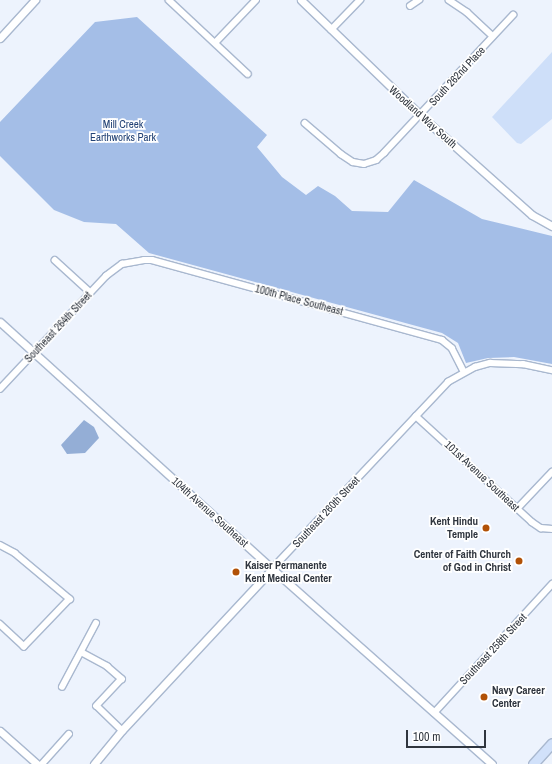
<!DOCTYPE html>
<style>
body{margin:0}
#map{position:relative;width:552px;height:764px;overflow:hidden;background:#edf3fd;font-family:"Archivo Narrow",sans-serif}
div>[style]{position:absolute}
[style*='--x']{left:calc(var(--x)*1px);top:calc(var(--y)*1px);width:calc(var(--w)*1px);rotate:calc(var(--a)*1deg)}
.green>*{inset:0;background:#cedff9}
.forest>*{inset:0;background:#a4bee7}
.water>*{inset:0;background:#94aed6}
.roads{filter:drop-shadow(1px 0 #a9b8cf) drop-shadow(-1px 0 #a9b8cf) drop-shadow(0 1px #a9b8cf) drop-shadow(0 -1px #a9b8cf)}
.minor>*{height:5.5px;margin:-2.75px;padding:0 2.75px;transform-origin:2.75px;border-radius:2.75px;background:#fff}
.tertiary>*{height:7px;margin:-3.5px;padding:0 3.5px;transform-origin:3.5px;border-radius:3.5px;background:#fff}
.primary>*{height:9px;margin:-4.5px;padding:0 4.5px;transform-origin:4.5px;border-radius:4.5px;background:#d1e1fa}
.dots>*{width:11px;height:11px;translate:-50% -50%;box-sizing:border-box;border:2px solid #fff;border-radius:50%}
span{translate:-50% -50%;white-space:nowrap;text-align:center;line-height:1.15;-webkit-text-stroke:3.5px #fff;paint-order:stroke}
.street-label{font-size:11px;color:#2f353e}
.park-label{font-size:11px;color:#234376}
.poi-label{font-size:11px;color:#2f353e;font-weight:700}
.right{translate:-100% -50%;text-align:right}
.left{translate:0 -50%;text-align:left}
.scale{position:absolute;left:406px;top:730px;width:80px;height:18px;box-sizing:border-box;border:2px solid #2f353e;border-top:0;padding-left:5px;font-size:12px;line-height:14px;white-space:nowrap;color:#2f353e;-webkit-text-stroke:3px #fff;paint-order:stroke}
</style>
<div id="map">
<div class="green">
<div style="clip-path:polygon(552px 52px,552px 119px,521px 144px,517px 143px,492px 117px)"></div>
</div>
<div class="forest">
<div style="clip-path:polygon(137px 17px,267px 135px,257px 147px,282px 177px,306px 195px,318px 186px,335px 196px,352px 211px,388px 212px,414px 180px,482px 219px,552px 236px,552px 364px,514px 357px,488px 358px,466px 363px,458px 343px,442px 333px,149px 253px,116px 224px,84px 222px,54px 210px,0 156px,0 122px,95px 22px)"></div>
</div>
<div class="water">
<div style="clip-path:polygon(84px 420px,94px 427px,99px 438px,85px 453px,67px 454px,61px 445px)"></div>
</div>
<div class="roads">
<div class="minor">
<div style="--x:169;--y:0;--w:108;--a:43.1"></div>
<div style="--x:449;--y:0;--w:22;--a:34"></div>
<div style="--x:467;--y:12;--w:35;--a:43"></div>
<div style="--x:410;--y:6;--w:11;--a:-34"></div>
<div style="--x:331;--y:30;--w:42;--a:-46"></div>
<div style="--x:215;--y:43;--w:59;--a:-46.4"></div>
<div style="--x:305;--y:123;--w:48;--a:40.7"></div>
<div style="--x:341;--y:154;--w:14;--a:34"></div>
<div style="--x:353;--y:162;--w:11;--a:10"></div>
<div style="--x:364;--y:164;--w:13;--a:-18"></div>
<div style="--x:376;--y:160;--w:11;--a:-41"></div>
<div style="--x:384;--y:153;--w:189;--a:-46.9"></div>
<div style="--x:55;--y:260;--w:47;--a:42.4"></div>
<div style="--x:0;--y:389;--w:155;--a:-46.8"></div>
<div style="--x:106;--y:276;--w:20;--a:-37"></div>
<div style="--x:122;--y:264;--w:22;--a:-10"></div>
<div style="--x:144;--y:260;--w:8;--a:0"></div>
<div style="--x:152;--y:260;--w:301;--a:15.4"></div>
<div style="--x:442;--y:340;--w:13;--a:39"></div>
<div style="--x:452;--y:348;--w:27;--a:63"></div>
<div style="--x:416;--y:416;--w:157;--a:42.4"></div>
<div style="--x:532;--y:522;--w:11;--a:34"></div>
<div style="--x:541;--y:528;--w:11;--a:5"></div>
<div style="--x:517;--y:509;--w:51;--a:-46.6"></div>
<div style="--x:0;--y:545;--w:17;--a:28"></div>
<div style="--x:15;--y:553;--w:72;--a:39.9"></div>
<div style="--x:70;--y:599;--w:66;--a:133.8"></div>
<div style="--x:24;--y:647;--w:33;--a:-137"></div>
<div style="--x:272;--y:569;--w:257;--a:-46.7"></div>
<div style="--x:448;--y:382;--w:31;--a:-29"></div>
<div style="--x:475;--y:367;--w:16;--a:-15"></div>
<div style="--x:490;--y:363;--w:33;--a:2"></div>
<div style="--x:523;--y:364;--w:30;--a:12"></div>
<div style="--x:81;--y:652;--w:30;--a:28"></div>
<div style="--x:107;--y:666;--w:20;--a:41"></div>
<div style="--x:122;--y:679;--w:37;--a:133"></div>
<div style="--x:97;--y:706;--w:35;--a:44"></div>
<div style="--x:62;--y:687;--w:72;--a:-62"></div>
<div style="--x:434;--y:713;--w:175;--a:-47.5"></div>
<div style="--x:42;--y:764;--w:40;--a:-48"></div>
</div>
<div class="tertiary">
<div style="--x:301;--y:0;--w:165;--a:44"></div>
<div style="--x:420;--y:115;--w:150;--a:41.8"></div>
<div style="--x:532;--y:215;--w:23;--a:29"></div>
<div style="--x:0;--y:38;--w:52;--a:-47.4"></div>
<div style="--x:0;--y:322;--w:375;--a:42.2"></div>
<div style="--x:278;--y:574;--w:286;--a:41.6"></div>
<div style="--x:0;--y:731;--w:50;--a:41.7"></div>
<div style="--x:94;--y:764;--w:44;--a:-50.5"></div>
<div style="--x:122;--y:730;--w:220;--a:-47"></div>
</div>
<div class="primary">
<div style="--x:533;--y:764;--w:28;--a:-48"></div>
</div>
</div>
<div class="dots">
<div style="left:486px;top:528px;background:#b15107"></div>
<div style="left:519px;top:561px;background:#b15107"></div>
<div style="left:236px;top:572px;background:#b15107"></div>
<div style="left:484px;top:697px;background:#b15107"></div>
</div>
<div class="street-label">
<span style="left:457px;top:76px;rotate:-47deg">South 262nd Place</span>
<span style="left:423px;top:117px;rotate:42deg">Woodland Way South</span>
<span style="left:299px;top:300px;rotate:15deg">100th Place Southeast</span>
<span style="left:58px;top:327px;rotate:-47deg">Southeast 264th Street</span>
<span style="left:482px;top:476px;rotate:43deg">101st Avenue Southeast</span>
<span style="left:210px;top:512px;rotate:42deg">104th Avenue Southeast</span>
<span style="left:326px;top:512px;rotate:-47deg">Southeast 260th Street</span>
<span style="left:493px;top:649px;rotate:-47deg">Southeast 258th Street</span>
</div>
<div class="park-label">
<span style="left:123px;top:131px">Mill Creek<br>Earthworks Park</span>
</div>
<div class="poi-label">
<span class="right" style="left:478px;top:528px">Kent Hindu<br>Temple</span>
<span class="right" style="left:511px;top:561px">Center of Faith Church<br>of God in Christ</span>
<span class="left" style="left:245px;top:572px">Kaiser Permanente<br>Kent Medical Center</span>
<span class="left" style="left:492px;top:697px">Navy Career<br>Center</span>
</div>
<div class="scale">100 m</div>
</div>
